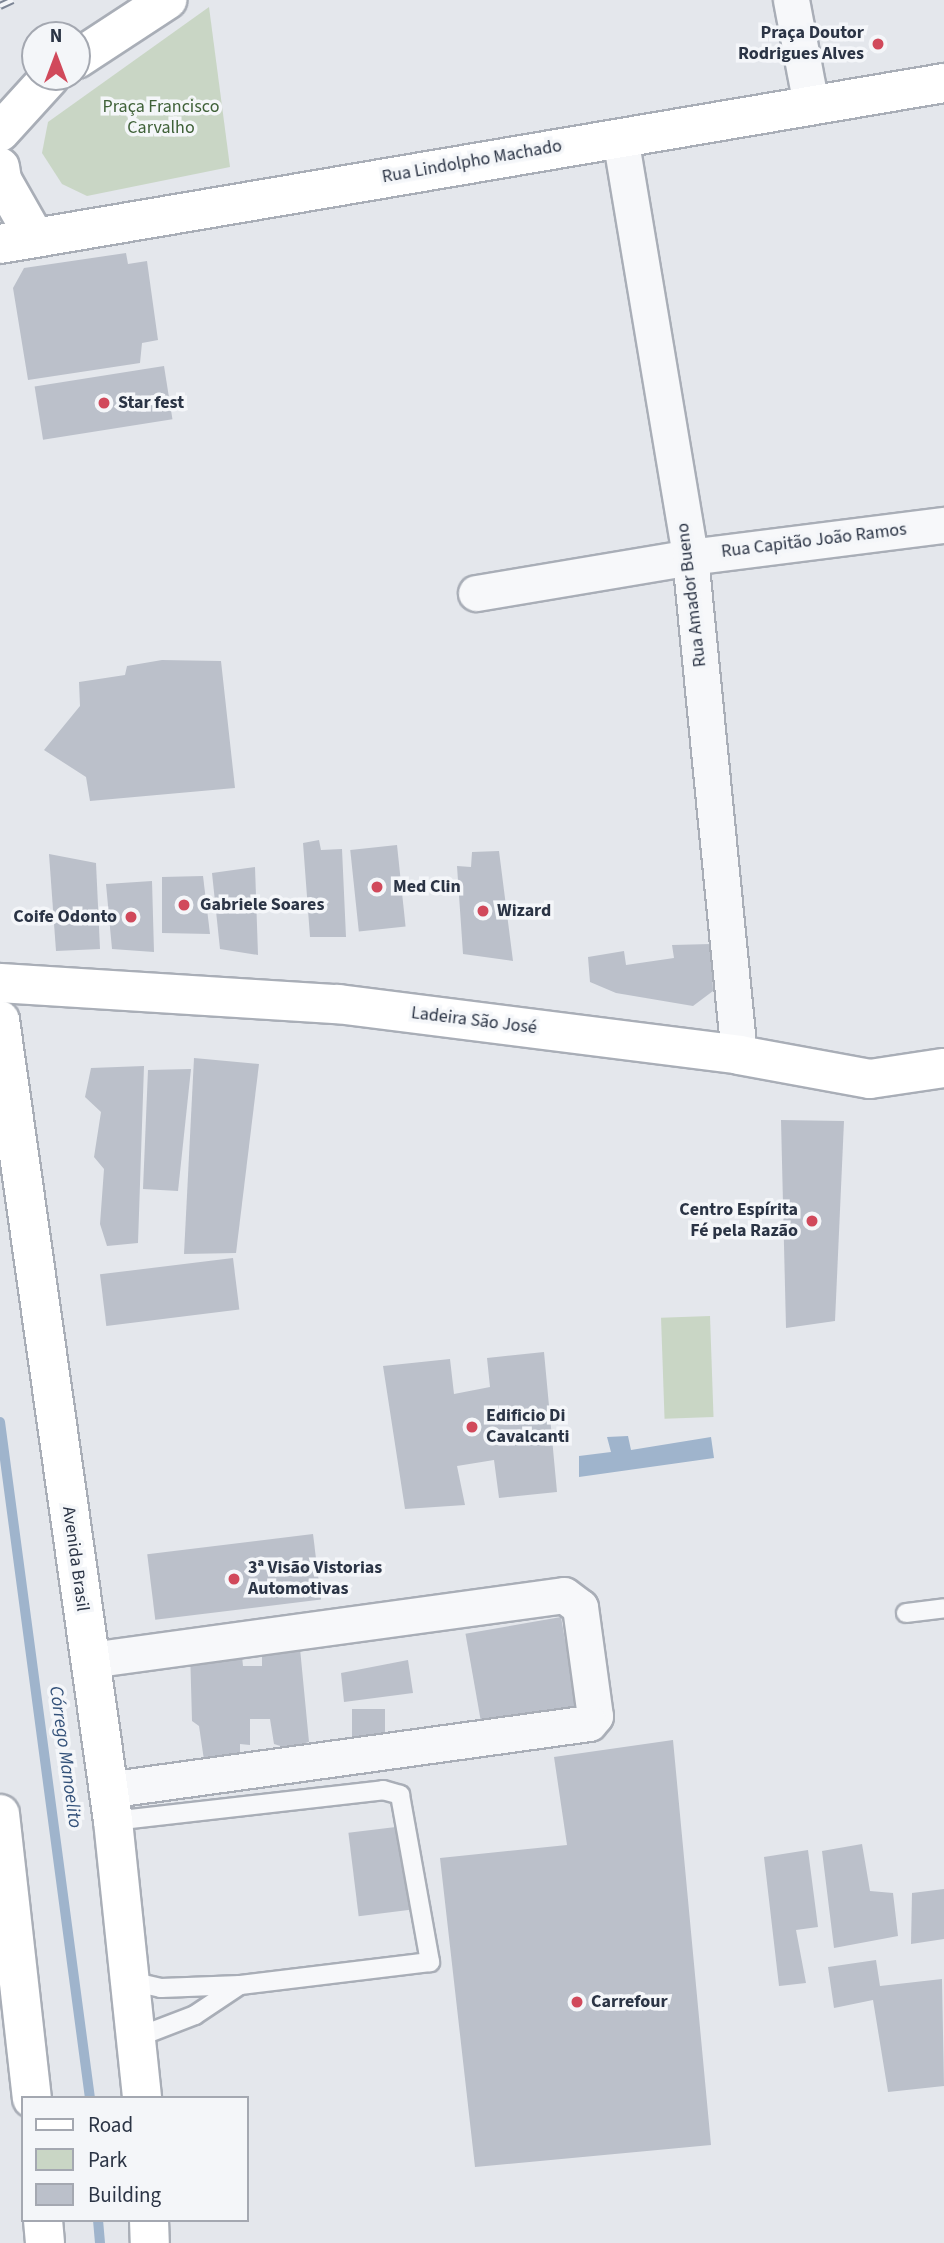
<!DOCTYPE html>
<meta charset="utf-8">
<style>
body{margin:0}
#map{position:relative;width:944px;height:2243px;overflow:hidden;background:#e4e7ec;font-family:"Source Sans 3",sans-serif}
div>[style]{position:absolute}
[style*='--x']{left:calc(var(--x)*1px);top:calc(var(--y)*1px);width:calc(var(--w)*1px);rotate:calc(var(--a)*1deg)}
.green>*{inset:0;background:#c9d6c5;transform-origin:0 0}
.water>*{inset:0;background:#9fb4cc}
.stream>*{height:10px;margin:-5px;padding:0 5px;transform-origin:5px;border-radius:5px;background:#9fb4cc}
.building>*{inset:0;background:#bbc0ca;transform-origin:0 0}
.roads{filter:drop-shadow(2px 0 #a9aeb7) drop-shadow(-2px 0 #a9aeb7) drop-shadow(0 2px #a9aeb7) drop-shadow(0 -2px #a9aeb7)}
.lane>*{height:18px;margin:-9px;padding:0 9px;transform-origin:9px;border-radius:9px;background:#f7f8fa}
.street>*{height:35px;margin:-17.5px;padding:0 17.5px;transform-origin:17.5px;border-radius:17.5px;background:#f7f8fa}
.secondary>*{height:38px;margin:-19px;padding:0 19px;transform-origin:19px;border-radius:19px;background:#fff}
.primary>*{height:38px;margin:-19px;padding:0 19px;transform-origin:19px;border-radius:19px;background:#fff}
.rail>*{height:8px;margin-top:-4px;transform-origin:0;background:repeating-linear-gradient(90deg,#f4f6f9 0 16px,#7d8696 0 32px);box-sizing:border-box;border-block:2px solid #7d8696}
.dots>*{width:19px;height:19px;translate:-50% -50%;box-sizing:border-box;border:4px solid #f4f6f9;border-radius:50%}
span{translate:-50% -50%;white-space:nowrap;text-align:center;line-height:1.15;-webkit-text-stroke:7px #f4f6f9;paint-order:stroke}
.poi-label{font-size:18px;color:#2b3445;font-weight:700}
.right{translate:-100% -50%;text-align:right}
.left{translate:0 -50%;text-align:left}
.park-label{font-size:18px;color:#3f6138}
.street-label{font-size:18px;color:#2b3445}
.water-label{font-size:19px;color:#34527a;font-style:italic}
.legend{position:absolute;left:21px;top:2096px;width:228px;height:126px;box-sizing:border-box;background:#f4f6f9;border:2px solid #a4a8b1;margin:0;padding:9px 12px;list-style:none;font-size:21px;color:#2b3445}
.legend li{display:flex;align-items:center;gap:14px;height:35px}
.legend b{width:35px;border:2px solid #a4a8b1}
.north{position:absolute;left:21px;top:21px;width:70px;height:70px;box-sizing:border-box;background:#f4f6f9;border:2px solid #a4a8b1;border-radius:50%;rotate:0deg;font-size:19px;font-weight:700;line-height:28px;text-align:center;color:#2b3445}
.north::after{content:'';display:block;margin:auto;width:24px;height:32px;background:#d1495b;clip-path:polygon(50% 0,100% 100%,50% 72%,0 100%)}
</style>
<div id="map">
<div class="green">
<div style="clip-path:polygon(209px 7px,230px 167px,87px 196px,62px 184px,42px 153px,48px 122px)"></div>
<div style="left:710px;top:1316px;width:101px;height:49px;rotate:88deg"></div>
</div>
<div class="water">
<div style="clip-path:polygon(628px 1436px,631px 1450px,711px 1437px,714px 1458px,579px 1477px,579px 1456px,611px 1452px,607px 1437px)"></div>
</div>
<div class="stream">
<div style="--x:0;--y:1422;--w:682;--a:82.42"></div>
<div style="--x:98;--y:2220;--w:23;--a:85"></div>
</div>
<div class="building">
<div style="clip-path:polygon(126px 253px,128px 264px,147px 261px,158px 340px,142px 343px,140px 363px,28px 380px,13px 288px,24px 268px)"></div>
<div style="left:164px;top:366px;width:54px;height:131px;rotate:81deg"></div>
<div style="clip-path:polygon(162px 660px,221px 661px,235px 788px,90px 801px,86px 777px,44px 750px,80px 706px,79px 682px,125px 675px,127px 666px)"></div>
<div style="clip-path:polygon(319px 840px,321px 850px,342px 849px,346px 937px,310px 937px,303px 843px)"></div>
<div style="left:397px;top:845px;width:82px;height:47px;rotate:84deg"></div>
<div style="clip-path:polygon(499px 851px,513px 961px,463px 954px,457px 866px,471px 867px,472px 852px)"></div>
<div style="clip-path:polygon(49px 854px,96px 863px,100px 949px,56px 951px)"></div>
<div style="clip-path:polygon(255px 867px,258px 955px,220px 949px,212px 873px)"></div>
<div style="clip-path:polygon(203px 876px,210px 934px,162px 933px,162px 877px)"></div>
<div style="clip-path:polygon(152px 881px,154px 952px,112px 949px,106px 884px)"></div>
<div style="clip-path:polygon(711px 944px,713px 991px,693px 1006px,616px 993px,590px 982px,588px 957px,624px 951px,626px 965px,674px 958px,672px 945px)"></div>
<div style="clip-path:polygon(194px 1058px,259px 1064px,236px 1253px,184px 1254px)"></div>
<div style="clip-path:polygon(144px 1066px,138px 1243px,107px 1246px,100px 1224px,104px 1169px,94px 1157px,101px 1112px,85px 1097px,91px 1068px)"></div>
<div style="clip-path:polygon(191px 1069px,178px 1191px,143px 1189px,148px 1070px)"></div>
<div style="clip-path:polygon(781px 1120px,844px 1121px,835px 1321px,786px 1328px)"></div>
<div style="left:233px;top:1258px;width:52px;height:134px;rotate:83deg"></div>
<div style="clip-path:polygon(544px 1352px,557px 1492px,499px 1498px,494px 1460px,457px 1466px,465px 1505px,405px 1509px,383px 1366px,450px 1359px,454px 1394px,490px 1387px,487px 1358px)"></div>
<div style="left:313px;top:1534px;width:66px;height:167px;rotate:83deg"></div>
<div style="left:561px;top:1617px;width:92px;height:97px;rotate:80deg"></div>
<div style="clip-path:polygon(299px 1638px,309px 1742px,287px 1748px,274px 1744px,270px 1719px,250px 1719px,250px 1745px,240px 1744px,240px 1756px,204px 1760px,199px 1726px,192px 1721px,190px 1649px,242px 1656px,243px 1666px,262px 1666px,262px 1647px)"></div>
<div style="clip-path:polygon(408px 1660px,413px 1693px,344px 1702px,341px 1673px)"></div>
<div style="left:385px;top:1709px;width:33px;height:33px;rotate:90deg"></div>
<div style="clip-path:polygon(673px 1740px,711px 2145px,475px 2167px,440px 1858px,567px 1845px,554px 1757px)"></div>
<div style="left:404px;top:1826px;width:84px;height:56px;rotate:83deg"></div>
<div style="clip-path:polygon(862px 1844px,870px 1891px,893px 1893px,898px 1936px,834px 1948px,822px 1851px)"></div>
<div style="clip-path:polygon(808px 1850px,818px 1927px,796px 1930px,806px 1983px,779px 1986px,764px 1857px)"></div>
<div style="clip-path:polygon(944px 1889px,944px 1939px,911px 1944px,912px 1893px)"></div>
<div style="clip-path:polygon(876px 1960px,880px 1986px,942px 1979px,944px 2086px,888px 2092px,873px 2000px,834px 2008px,828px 1967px)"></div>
</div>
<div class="roads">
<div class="lane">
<div style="--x:906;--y:1613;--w:38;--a:-7"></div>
<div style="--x:113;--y:1821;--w:272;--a:-6.5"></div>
<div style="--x:383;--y:1790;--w:18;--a:16"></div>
<div style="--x:400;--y:1795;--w:170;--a:79.8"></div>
<div style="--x:430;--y:1962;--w:191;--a:173.1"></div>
<div style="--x:240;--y:1985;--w:79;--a:177.8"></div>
<div style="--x:161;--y:1988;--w:28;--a:-167"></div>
<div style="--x:138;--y:2037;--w:61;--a:-21.1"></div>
<div style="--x:195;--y:2015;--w:54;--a:-33.7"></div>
</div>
<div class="street">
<div style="--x:791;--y:0;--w:107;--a:79.2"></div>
<div style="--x:620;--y:137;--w:426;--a:80.5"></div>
<div style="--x:690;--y:557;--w:500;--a:84.38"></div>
<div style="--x:476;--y:593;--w:217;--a:-9.5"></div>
<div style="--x:690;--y:557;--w:256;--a:-7.2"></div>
<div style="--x:90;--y:1660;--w:478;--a:-7.8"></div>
<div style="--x:564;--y:1595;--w:20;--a:37"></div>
<div style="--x:580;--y:1607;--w:110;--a:82.2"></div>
<div style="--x:595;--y:1716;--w:9;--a:131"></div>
<div style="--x:589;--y:1723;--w:485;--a:172.1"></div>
</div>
<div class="secondary">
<div style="--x:0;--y:244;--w:958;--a:-9.68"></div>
<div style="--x:0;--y:1020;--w:809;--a:81.97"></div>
<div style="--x:113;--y:1821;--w:279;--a:84"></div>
<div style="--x:0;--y:1814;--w:286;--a:83.6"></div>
<div style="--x:43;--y:2220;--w:23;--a:85"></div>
<div style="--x:149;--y:2220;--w:23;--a:88"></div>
</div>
<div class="primary">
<div style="--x:77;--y:59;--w:108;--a:-33.2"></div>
<div style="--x:0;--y:132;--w:74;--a:-47.7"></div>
<div style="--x:0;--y:167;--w:13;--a:81"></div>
<div style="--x:2;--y:180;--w:64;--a:60.3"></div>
<div style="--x:0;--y:983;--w:339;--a:3.6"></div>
<div style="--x:338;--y:1004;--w:404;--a:7.2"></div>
<div style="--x:739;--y:1055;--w:133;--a:10.4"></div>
<div style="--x:870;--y:1079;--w:75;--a:-8.5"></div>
</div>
</div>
<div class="rail">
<div style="--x:0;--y:6;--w:14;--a:-25"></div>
</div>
<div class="dots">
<div style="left:878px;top:44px;background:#d1495b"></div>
<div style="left:104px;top:403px;background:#d1495b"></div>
<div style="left:377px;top:887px;background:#d1495b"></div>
<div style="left:184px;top:905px;background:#d1495b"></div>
<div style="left:483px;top:911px;background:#d1495b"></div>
<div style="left:131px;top:917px;background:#d1495b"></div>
<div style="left:812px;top:1221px;background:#d1495b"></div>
<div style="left:472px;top:1427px;background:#d1495b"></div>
<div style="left:234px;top:1579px;background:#d1495b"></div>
<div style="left:577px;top:2002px;background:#d1495b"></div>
</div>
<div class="poi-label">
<span class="right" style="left:864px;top:44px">Praça Doutor<br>Rodrigues Alves</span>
<span class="left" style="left:118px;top:403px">Star fest</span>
<span class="left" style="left:393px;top:887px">Med Clin</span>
<span class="left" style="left:200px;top:905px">Gabriele Soares</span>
<span class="left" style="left:497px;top:911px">Wizard</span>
<span class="right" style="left:117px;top:917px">Coife Odonto</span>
<span class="right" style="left:798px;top:1221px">Centro Espírita<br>Fé pela Razão</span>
<span class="left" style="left:486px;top:1427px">Edificio Di<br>Cavalcanti</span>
<span class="left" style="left:248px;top:1579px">3ª Visão Vistorias<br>Automotivas</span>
<span class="left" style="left:591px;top:2002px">Carrefour</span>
</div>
<div class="park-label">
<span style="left:161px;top:118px">Praça Francisco<br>Carvalho</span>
</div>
<div class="street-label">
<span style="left:472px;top:162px;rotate:-10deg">Rua Lindolpho Machado</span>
<span style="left:814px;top:541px;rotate:-7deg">Rua Capitão João Ramos</span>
<span style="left:692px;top:595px;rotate:-97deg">Rua Amador Bueno</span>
<span style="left:474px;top:1021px;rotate:7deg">Ladeira São José</span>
<span style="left:75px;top:1559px;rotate:82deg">Avenida Brasil</span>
</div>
<div class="water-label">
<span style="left:65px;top:1757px;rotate:82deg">Córrego Manoelito</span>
</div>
<ul class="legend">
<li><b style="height:9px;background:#fff"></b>Road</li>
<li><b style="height:19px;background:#c9d6c5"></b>Park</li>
<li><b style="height:19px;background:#bbc0ca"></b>Building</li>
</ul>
<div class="north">N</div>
</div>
